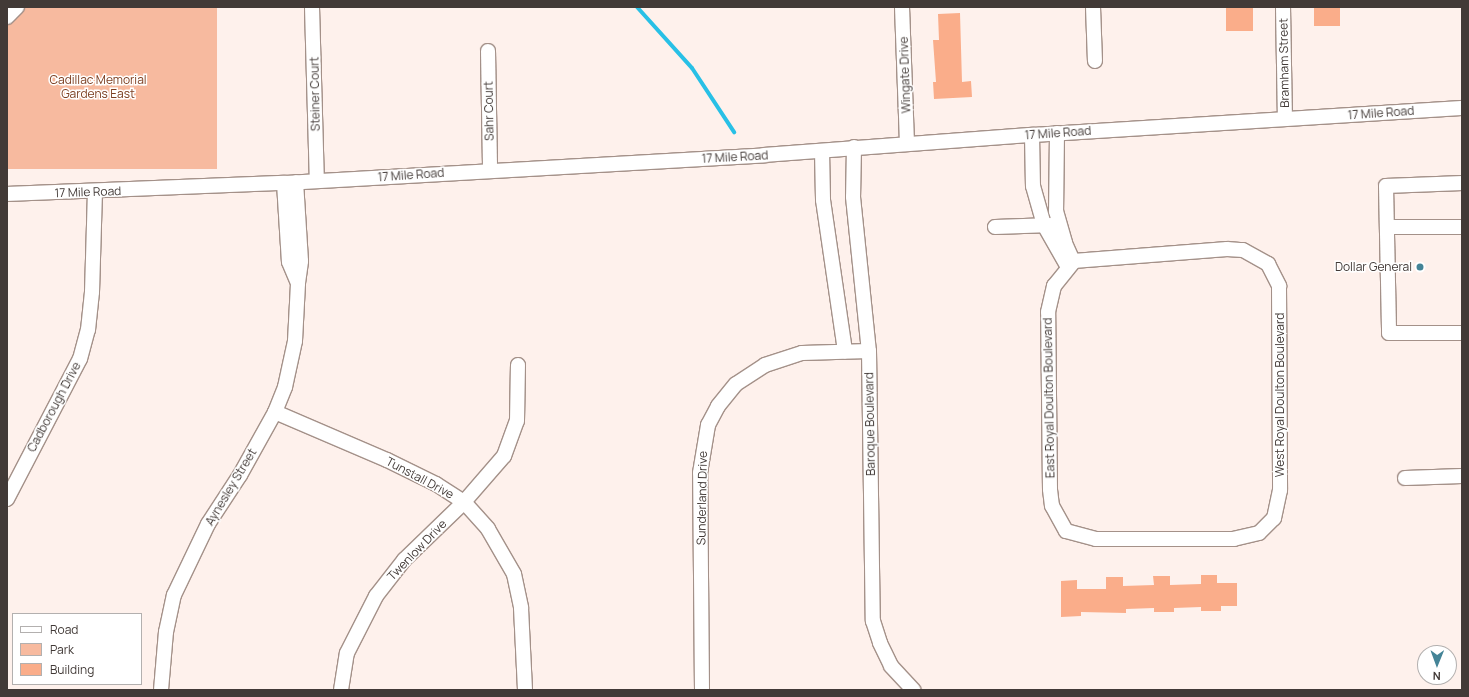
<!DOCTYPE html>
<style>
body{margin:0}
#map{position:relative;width:1469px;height:697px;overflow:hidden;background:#fef1ec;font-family:Manrope,sans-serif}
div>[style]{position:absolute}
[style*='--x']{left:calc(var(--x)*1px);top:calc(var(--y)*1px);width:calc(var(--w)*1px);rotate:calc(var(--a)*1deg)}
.green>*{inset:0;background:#f7ba9f;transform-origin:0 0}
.stream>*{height:4px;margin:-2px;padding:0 2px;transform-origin:2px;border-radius:2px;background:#28c0e6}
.building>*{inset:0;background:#faad8a;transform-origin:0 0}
.roads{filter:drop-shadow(1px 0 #a49189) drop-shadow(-1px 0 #a49189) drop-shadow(0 1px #a49189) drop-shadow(0 -1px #a49189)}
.minor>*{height:14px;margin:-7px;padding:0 7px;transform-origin:7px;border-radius:7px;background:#fff}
.dots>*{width:11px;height:11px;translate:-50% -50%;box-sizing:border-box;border:2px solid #fff;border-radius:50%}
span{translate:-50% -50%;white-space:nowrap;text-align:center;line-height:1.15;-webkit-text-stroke:3px #fff;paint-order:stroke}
.street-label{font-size:12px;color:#423a37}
.park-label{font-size:12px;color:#7c3e20}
.poi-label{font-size:12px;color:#423a37}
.right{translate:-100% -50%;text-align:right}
.frame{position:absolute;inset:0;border:8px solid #423a37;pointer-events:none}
.legend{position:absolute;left:12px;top:613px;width:130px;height:72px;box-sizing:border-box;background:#fff;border:1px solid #b3b0af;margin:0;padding:5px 7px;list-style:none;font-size:12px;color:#423a37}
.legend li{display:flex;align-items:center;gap:8px;height:20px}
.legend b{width:20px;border:1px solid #b3b0af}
.north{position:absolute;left:1417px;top:645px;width:40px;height:40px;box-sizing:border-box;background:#fff;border:1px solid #b3b0af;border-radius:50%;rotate:181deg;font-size:11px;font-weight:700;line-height:16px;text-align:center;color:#423a37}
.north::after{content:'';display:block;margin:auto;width:14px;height:18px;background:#448497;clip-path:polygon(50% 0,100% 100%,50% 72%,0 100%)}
</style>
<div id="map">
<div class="green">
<div style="left:7px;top:7px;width:210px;height:162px"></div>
</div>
<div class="stream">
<div style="--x:637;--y:7;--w:82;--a:48"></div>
<div style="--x:692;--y:68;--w:77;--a:56.7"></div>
</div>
<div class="building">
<div style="left:1226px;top:7px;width:27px;height:24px"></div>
<div style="left:1314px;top:7px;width:26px;height:19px"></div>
<div style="clip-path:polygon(960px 13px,962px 82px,971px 81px,972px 97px,934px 99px,933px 82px,936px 82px,933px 40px,939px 40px,938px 14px)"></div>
<div style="clip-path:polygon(1201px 575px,1217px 575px,1217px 583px,1237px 583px,1237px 606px,1221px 606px,1221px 611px,1201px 611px,1201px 607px,1174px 608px,1174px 612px,1154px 612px,1154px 608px,1126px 609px,1126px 613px,1081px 612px,1081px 616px,1061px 617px,1061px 581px,1077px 580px,1077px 589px,1106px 589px,1106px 577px,1123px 577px,1123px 586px,1154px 585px,1153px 576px,1170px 576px,1170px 585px,1201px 584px)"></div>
</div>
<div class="roads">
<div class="minor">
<div style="--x:312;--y:7;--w:174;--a:88.4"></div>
<div style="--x:902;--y:7;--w:137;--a:87.9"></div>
<div style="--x:1093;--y:7;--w:54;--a:87.9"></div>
<div style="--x:1283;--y:7;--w:112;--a:89"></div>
<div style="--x:7;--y:17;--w:14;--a:-45"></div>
<div style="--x:488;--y:51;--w:119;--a:89"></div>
<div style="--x:1057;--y:133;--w:78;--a:90.7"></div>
<div style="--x:1056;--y:211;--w:33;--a:74"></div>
<div style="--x:1065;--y:243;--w:17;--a:66"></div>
<div style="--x:1032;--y:135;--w:51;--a:88.9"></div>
<div style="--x:1033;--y:186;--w:41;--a:74.2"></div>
<div style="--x:1044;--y:225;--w:48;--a:60.3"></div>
<div style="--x:854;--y:147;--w:50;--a:91.1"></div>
<div style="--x:853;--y:197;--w:155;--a:84.1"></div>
<div style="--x:869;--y:351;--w:270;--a:89.2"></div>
<div style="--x:873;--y:621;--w:23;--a:72"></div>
<div style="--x:880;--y:643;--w:25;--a:64"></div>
<div style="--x:891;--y:666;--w:33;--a:47"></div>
<div style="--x:822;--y:151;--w:49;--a:88.8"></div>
<div style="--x:823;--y:200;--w:153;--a:81.7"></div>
<div style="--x:284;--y:183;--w:79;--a:86.4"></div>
<div style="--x:289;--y:262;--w:23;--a:67"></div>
<div style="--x:298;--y:283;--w:22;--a:-82"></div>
<div style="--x:301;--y:261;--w:79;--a:-93.6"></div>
<div style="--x:1462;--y:183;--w:76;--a:177.7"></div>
<div style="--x:1386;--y:186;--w:147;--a:88.8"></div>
<div style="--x:1389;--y:333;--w:73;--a:0"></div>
<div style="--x:7;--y:194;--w:277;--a:-2.3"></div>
<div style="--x:284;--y:183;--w:481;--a:-3.3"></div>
<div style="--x:764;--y:155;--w:269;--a:-4.3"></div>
<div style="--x:1032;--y:135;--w:431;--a:-3.6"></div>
<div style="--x:995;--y:227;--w:57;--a:-2"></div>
<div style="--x:1387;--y:227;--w:75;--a:0"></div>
<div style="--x:1227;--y:249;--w:16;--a:4"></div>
<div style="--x:1243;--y:250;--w:29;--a:29"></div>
<div style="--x:1268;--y:264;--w:25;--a:63"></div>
<div style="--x:1279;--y:286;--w:204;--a:89.7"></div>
<div style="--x:1280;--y:490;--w:29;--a:102"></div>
<div style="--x:1274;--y:518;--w:21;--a:135"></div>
<div style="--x:1259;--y:533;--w:26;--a:167"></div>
<div style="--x:1234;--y:539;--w:138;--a:180"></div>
<div style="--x:1096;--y:539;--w:31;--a:-165"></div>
<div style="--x:1066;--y:531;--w:29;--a:-119"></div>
<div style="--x:1052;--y:506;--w:17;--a:-97"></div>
<div style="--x:1050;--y:489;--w:177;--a:-90.6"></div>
<div style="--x:1048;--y:312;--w:27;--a:-77"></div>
<div style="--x:1054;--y:286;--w:32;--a:-51"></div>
<div style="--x:1074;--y:261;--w:153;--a:-4.5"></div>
<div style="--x:275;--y:412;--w:122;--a:23.2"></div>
<div style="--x:387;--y:460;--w:55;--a:26.1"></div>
<div style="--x:436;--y:484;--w:33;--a:33"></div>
<div style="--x:464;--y:502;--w:36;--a:48"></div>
<div style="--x:488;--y:529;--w:52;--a:60"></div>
<div style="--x:514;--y:574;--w:35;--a:78"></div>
<div style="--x:521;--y:608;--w:82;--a:87.2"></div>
<div style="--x:1405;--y:478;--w:57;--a:-2"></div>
<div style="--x:7;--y:499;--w:158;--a:-62.5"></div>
<div style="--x:80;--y:359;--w:30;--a:-75"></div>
<div style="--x:88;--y:330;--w:38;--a:-84"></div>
<div style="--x:92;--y:292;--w:100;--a:-88.3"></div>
<div style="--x:161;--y:690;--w:58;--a:-85.1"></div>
<div style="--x:166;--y:632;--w:38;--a:-78"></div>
<div style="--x:174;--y:595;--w:79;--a:-64.4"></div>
<div style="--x:208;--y:524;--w:59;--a:-56.9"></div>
<div style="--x:240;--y:475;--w:72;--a:-60.9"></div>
<div style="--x:275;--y:412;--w:27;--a:-68"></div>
<div style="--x:285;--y:387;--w:47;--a:-77.7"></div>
<div style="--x:295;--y:341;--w:58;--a:-87"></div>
<div style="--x:341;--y:690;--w:37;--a:-81"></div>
<div style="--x:347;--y:653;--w:64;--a:-63"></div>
<div style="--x:376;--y:596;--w:46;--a:-52.1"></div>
<div style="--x:404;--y:560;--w:83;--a:-44"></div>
<div style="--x:464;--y:502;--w:61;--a:-49"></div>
<div style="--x:504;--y:456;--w:37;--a:-70"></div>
<div style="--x:517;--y:421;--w:56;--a:-89"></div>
<div style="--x:702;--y:690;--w:217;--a:-90.5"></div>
<div style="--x:700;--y:473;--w:49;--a:-80.5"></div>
<div style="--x:708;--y:425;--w:21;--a:-62"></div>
<div style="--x:718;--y:406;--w:28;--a:-51"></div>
<div style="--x:736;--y:384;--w:35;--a:-33"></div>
<div style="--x:765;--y:365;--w:39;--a:-18"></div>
<div style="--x:802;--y:353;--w:67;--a:-1.7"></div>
</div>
</div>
<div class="dots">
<div style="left:1420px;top:267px;background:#448497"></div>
</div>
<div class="street-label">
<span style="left:1284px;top:63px;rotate:-91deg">Bramham Street</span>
<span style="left:905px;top:75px;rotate:-92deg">Wingate Drive</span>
<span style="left:315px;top:94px;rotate:-91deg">Steiner Court</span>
<span style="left:489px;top:111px;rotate:-91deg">Sahr Court</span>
<span style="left:1381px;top:113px;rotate:-4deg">17 Mile Road</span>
<span style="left:1058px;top:133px;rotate:-4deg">17 Mile Road</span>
<span style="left:735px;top:157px;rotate:-3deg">17 Mile Road</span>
<span style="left:411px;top:175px;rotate:-4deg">17 Mile Road</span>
<span style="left:88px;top:192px;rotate:-2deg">17 Mile Road</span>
<span style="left:1280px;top:395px;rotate:-90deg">West Royal Doulton Boulevard</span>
<span style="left:1049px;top:398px;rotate:-91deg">East Royal Doulton Boulevard</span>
<span style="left:54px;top:407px;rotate:-62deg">Cadborough Drive</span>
<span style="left:870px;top:424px;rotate:-91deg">Baroque Boulevard</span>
<span style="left:420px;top:478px;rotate:28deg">Tunstall Drive</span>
<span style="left:231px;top:487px;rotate:-59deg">Aynesley Street</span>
<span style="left:702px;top:498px;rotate:-89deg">Sunderland Drive</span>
<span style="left:417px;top:550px;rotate:-46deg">Twenlow Drive</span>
</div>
<div class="park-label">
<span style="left:98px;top:87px">Cadillac Memorial<br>Gardens East</span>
</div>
<div class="poi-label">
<span class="right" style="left:1412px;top:267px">Dollar General</span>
</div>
<div class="frame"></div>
<ul class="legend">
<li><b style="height:5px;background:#fff"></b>Road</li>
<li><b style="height:11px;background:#f7ba9f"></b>Park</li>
<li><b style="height:11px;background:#faad8a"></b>Building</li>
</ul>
<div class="north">N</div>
</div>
